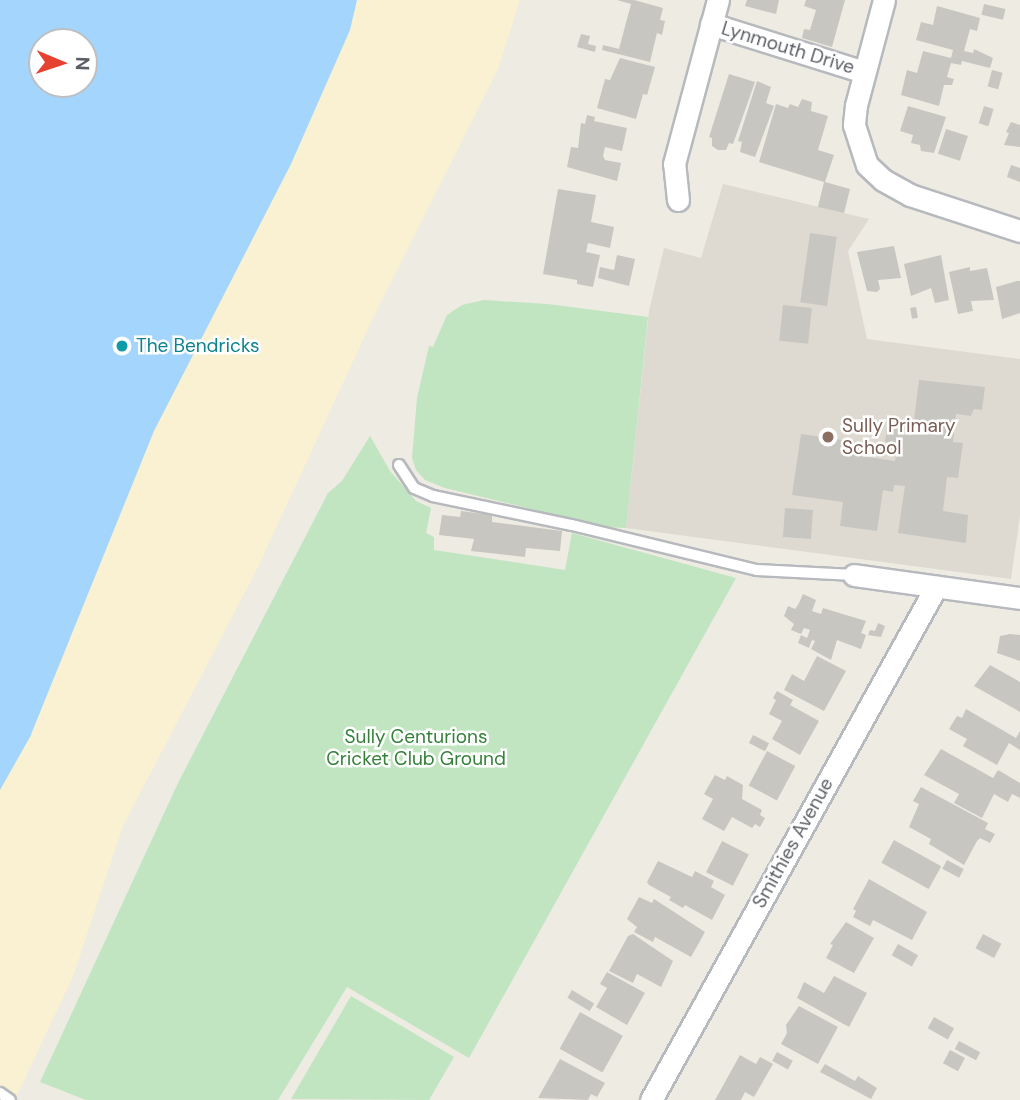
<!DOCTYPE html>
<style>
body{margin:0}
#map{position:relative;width:1020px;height:1100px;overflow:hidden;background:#eeebe3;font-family:"DM Sans",sans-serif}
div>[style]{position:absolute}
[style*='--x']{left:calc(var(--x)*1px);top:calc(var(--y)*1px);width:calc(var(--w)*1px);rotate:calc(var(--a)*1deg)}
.education>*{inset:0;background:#dedad1}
.green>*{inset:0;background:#c0e5c0}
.sand>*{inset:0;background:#f9f1d2}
.water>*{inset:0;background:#a4d5fd}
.building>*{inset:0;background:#c8c6c0;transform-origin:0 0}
.roads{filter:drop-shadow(2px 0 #b6b9bd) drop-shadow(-2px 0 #b6b9bd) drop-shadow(0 2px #b6b9bd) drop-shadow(0 -2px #b6b9bd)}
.service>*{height:10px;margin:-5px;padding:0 5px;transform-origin:5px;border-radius:5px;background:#fff}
.minor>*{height:21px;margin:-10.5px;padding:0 10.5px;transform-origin:10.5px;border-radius:10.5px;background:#fff}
.dots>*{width:19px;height:19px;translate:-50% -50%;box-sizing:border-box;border:4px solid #fff;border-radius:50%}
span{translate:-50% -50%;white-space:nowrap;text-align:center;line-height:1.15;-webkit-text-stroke:5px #fff;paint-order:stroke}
.street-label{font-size:19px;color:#5b5f64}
.culture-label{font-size:19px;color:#0d838f}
.left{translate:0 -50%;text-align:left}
.education-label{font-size:19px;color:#785e54}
.park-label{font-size:19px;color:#35813a}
.north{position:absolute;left:28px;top:28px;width:70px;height:70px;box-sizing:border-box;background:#fff;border:2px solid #bdbfc1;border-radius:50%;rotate:92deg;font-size:19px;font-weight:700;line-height:28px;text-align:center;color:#5b5f64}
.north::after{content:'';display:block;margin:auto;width:24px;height:32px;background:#e64231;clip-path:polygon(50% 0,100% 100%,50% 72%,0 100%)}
</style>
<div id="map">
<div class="education">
<div style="clip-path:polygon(723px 184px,869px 219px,848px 251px,867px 339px,1020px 359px,1020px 516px,1011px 579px,626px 528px,649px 311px,664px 248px,701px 258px)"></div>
</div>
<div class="green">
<div style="clip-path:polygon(484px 300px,548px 304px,648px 317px,626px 528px,605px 527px,445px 488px,425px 480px,416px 470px,412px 458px,417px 398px,429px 346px,433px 347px,447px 315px,462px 305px)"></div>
<div style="clip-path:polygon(370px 436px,390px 471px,416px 501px,431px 508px,426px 533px,434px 537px,434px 550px,565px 570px,572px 533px,736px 578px,469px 1058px,347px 987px,278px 1100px,86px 1100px,40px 1082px,178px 783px,328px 493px,342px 481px)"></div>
<div style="clip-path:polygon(351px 996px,454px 1057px,429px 1100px,291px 1099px)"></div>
</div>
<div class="sand">
<div style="clip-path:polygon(evenodd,0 0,520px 0,498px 69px,373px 318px,257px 569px,123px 826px,74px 974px,15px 1100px,0 1100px,0 0,42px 42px,84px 42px,84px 84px,42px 84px,42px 42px)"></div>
</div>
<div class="water">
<div style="clip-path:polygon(evenodd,0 0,357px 0,350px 30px,291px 164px,154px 431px,30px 737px,0 790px,0 0,42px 42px,84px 42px,84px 84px,42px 84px,42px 42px)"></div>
</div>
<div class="building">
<div style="clip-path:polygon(617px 0,634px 0,663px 8px,660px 20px,665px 21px,662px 35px,657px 33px,650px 62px,602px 50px,603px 45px,619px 49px,631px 4px)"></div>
<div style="clip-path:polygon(747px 0,779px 0,776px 14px,745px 6px)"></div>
<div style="clip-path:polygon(806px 0,845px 0,832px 47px,802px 38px,804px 29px,810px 30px,816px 10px,804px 6px)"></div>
<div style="left:984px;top:4px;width:22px;height:11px;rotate:13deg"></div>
<div style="clip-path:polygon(937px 6px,980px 18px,977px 31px,970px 29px,964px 51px,973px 53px,974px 49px,993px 58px,990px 68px,962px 61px,961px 65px,951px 63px,947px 77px,954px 79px,952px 85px,944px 85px,939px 106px,901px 95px,907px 70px,917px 73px,923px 51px,951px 58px,953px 50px,916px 40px,921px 22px,933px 25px)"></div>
<div style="clip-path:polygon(581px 34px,590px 36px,588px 44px,596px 46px,595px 52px,577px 47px)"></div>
<div style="clip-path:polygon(620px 58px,655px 67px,647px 95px,643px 94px,636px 119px,597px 108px,605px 79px,610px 80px)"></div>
<div style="left:992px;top:70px;width:11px;height:17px;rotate:15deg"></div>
<div style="clip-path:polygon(729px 74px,755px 82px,733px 144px,729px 143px,726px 150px,718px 150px,712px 146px,712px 138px,709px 137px)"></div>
<div style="clip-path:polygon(757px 81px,771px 87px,766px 103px,774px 106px,755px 157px,740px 152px,742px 142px,738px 141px)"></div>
<div style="clip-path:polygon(802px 99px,812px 102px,811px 111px,828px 116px,818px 150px,834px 155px,825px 182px,850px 189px,844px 213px,818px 207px,824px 182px,759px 162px,776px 104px,788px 108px,790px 104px,798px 107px)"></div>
<div style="clip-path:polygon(908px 106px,946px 117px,934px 153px,921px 151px,920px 145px,911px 143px,913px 135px,900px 131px)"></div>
<div style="left:984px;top:106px;width:10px;height:18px;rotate:17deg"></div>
<div style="clip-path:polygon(587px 115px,595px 117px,594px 121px,627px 128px,622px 151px,605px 147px,603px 156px,605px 160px,621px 163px,617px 181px,567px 167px,571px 147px,578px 148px,581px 123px,585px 124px)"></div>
<div style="clip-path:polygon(1011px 122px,1020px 125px,1020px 147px,1004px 145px,1009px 133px,1006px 132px)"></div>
<div style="left:946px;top:129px;width:23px;height:26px;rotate:18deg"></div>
<div style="clip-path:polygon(1011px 165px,1020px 168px,1020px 182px,1007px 177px)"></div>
<div style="clip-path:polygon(558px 189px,596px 195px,591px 222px,614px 227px,610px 248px,588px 243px,586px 252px,600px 255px,593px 287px,577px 284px,577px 280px,543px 274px)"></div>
<div style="left:810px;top:233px;width:27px;height:70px;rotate:8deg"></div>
<div style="clip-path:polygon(894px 246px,901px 278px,878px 280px,880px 289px,877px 292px,867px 291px,857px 252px)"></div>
<div style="clip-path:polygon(617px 255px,635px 259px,629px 286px,598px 278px,600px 267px,614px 270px)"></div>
<div style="clip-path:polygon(941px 255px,949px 300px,935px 303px,931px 288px,911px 296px,904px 264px)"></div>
<div style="clip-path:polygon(970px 267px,970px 271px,987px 268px,994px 300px,971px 301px,973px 311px,958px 314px,949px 272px)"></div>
<div style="clip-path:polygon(1017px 281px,1020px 281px,1020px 313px,1002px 319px,996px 287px)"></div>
<div style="left:783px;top:305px;width:29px;height:36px;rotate:6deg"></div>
<div style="left:916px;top:307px;width:11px;height:6px;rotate:80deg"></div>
<div style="clip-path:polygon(919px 380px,985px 387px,982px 410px,974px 409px,971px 416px,956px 414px,953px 442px,963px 443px,958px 478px,947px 477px,943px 511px,968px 515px,966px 543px,898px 533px,905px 486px,894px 485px,893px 492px,883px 490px,877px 531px,840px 526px,843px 502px,792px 495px,801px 434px,863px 443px,861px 456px,895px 461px,898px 443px,885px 442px,889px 417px,914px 421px)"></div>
<div style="left:785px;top:508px;width:28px;height:29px;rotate:4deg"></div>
<div style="clip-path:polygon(461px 511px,492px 515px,492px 522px,562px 531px,560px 551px,526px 548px,525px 557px,471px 551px,474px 539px,439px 535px,442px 515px,460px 517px)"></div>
<div style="clip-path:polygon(803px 594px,816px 600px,812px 611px,821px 614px,823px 608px,866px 621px,861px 633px,866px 635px,861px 649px,837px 640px,831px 660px,811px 649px,815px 641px,812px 640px,809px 648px,798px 643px,801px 635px,807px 638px,810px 630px,804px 628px,801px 634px,791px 630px,794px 624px,784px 616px,788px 606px,795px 609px,798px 605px)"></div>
<div style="clip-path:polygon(878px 623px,885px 626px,881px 637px,868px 635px,870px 630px,875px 631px)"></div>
<div style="clip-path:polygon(1010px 634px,1020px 635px,1020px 661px,997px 653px,1000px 636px)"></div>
<div style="clip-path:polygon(817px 656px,846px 671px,824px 711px,784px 690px,792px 674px,804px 681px)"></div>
<div style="clip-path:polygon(990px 665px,1020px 682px,1020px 712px,974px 686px)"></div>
<div style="clip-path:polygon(777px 691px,793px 700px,790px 705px,819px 721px,800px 755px,772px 739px,782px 721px,769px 714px,776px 700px,773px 698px)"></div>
<div style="clip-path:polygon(966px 709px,1016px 738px,1020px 731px,1020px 750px,1009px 743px,997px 765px,963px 746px,967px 739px,949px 729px,957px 716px,962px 718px)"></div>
<div style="left:753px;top:735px;width:18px;height:9px;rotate:27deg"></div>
<div style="clip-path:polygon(941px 749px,993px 778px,998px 770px,1020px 783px,1020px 798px,1012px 794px,1008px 802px,994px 794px,982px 818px,954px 803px,959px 794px,924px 775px)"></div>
<div style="left:767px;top:751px;width:32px;height:39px;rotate:28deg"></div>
<div style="clip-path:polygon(715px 775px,725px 780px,727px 776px,743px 785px,742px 799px,762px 810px,760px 815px,765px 818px,760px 827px,755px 824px,752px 828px,732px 817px,724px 831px,702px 819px,713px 799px,704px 794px)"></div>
<div style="clip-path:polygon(921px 787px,988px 823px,985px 829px,995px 834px,990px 843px,980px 838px,977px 841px,964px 865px,929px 844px,931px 839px,909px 827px,919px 804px,913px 801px)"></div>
<div style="left:894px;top:840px;width:54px;height:26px;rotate:29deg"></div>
<div style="left:722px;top:841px;width:30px;height:35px;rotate:27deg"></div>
<div style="left:947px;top:860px;width:19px;height:10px;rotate:28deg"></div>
<div style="clip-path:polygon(658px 861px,692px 877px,695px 871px,714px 881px,711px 887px,725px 895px,712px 920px,685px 905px,683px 908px,669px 900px,671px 897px,649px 885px,647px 882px)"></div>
<div style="clip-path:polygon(869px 879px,927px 912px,912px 940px,873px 920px,870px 926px,853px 917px,856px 911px,853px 909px)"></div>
<div style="clip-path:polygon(639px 897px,652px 903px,654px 899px,705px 932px,691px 957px,655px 937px,653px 942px,634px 932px,637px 927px,627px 919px)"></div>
<div style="clip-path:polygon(846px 922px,874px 938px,854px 973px,826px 958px,833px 945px,830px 944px)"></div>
<div style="clip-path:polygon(633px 934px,673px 961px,661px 987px,637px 974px,633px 983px,609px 971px,628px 936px)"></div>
<div style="left:983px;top:934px;width:21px;height:16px;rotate:28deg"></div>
<div style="left:898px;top:944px;width:23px;height:13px;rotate:29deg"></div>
<div style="clip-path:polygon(607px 972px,645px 993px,627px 1025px,596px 1007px,607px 988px,600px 984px)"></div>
<div style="clip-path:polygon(834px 976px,867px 993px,849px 1027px,797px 998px,804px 982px,824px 993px)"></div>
<div style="left:572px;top:990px;width:26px;height:9px;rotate:31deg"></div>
<div style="clip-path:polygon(799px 1006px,838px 1027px,818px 1064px,781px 1044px,787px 1033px,786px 1025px)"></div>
<div style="left:580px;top:1012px;width:49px;height:42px;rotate:29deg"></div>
<div style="left:934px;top:1017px;width:23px;height:13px;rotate:29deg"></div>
<div style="left:959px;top:1041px;width:24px;height:9px;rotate:28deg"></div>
<div style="left:950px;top:1050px;width:17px;height:15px;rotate:28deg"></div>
<div style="left:777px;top:1052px;width:18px;height:10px;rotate:29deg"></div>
<div style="clip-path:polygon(740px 1055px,756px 1064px,760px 1057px,773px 1064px,754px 1097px,745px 1092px,741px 1100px,715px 1100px)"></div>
<div style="clip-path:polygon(560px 1059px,605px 1083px,597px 1097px,591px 1094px,588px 1100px,538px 1098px)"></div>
<div style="clip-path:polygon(825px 1064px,855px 1081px,858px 1076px,877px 1088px,871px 1099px,820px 1072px)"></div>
</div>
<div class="roads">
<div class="service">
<div style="--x:399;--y:465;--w:27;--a:57"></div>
<div style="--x:414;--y:488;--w:21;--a:23"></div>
<div style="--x:433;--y:496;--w:142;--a:11.8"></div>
<div style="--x:572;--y:525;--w:190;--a:13.7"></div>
<div style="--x:757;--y:570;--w:97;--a:3"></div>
<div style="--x:0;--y:1093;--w:12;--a:35"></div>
</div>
<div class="minor">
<div style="--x:884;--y:0;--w:109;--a:104.9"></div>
<div style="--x:856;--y:105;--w:20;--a:96"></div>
<div style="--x:854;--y:125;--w:42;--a:72"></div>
<div style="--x:867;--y:165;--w:22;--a:43"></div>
<div style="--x:883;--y:180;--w:31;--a:29"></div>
<div style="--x:910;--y:195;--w:116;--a:18.1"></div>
<div style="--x:711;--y:24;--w:160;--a:17.4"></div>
<div style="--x:678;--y:200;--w:36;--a:-96"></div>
<div style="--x:674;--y:164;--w:170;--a:-75"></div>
<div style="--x:854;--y:575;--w:168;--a:7.9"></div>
<div style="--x:651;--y:1100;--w:587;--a:-60.95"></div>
</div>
</div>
<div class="dots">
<div style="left:122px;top:346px;background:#0f9aa8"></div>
<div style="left:828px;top:437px;background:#8d6e63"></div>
</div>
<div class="street-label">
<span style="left:788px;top:48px;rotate:17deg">Lynmouth Drive</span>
<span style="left:793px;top:843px;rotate:-61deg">Smithies Avenue</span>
</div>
<div class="culture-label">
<span class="left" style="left:136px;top:346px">The Bendricks</span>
</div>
<div class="education-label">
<span class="left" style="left:842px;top:437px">Sully Primary<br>School</span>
</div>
<div class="park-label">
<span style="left:416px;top:748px">Sully Centurions<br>Cricket Club Ground</span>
</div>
<div class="north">N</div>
</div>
